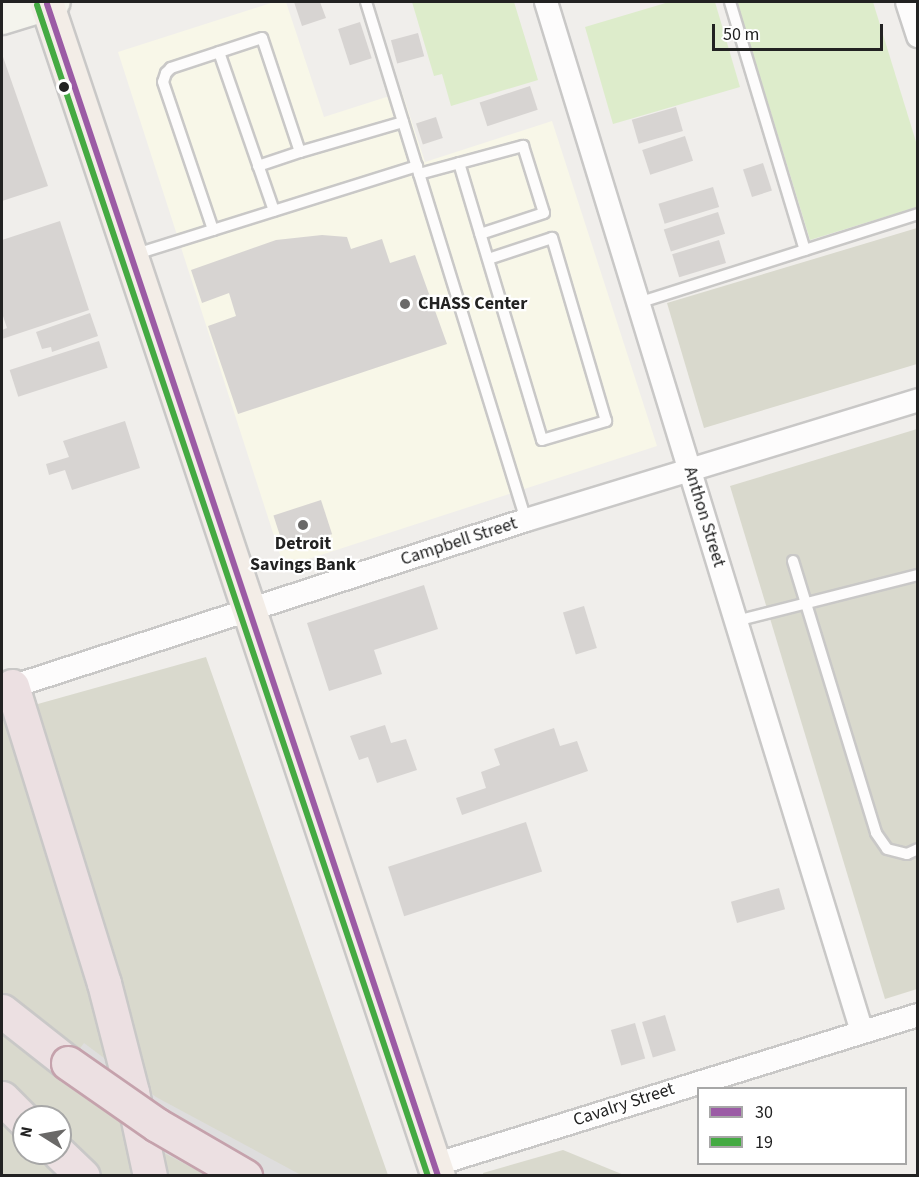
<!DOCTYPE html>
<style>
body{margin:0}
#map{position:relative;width:919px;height:1177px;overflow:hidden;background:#f0eeeb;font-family:"Source Sans 3",sans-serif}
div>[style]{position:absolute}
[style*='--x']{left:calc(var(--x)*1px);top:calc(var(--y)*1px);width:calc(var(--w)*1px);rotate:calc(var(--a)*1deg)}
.education>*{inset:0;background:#f8f7e8}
.construction>*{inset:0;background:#d9d9cd}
.grass>*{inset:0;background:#ddeccb}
.pier>*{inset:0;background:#dedddd}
.building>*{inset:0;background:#d7d4d2;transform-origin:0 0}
.roads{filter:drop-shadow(2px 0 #c9c8c7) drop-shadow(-2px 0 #c9c8c7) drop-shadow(0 2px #c9c8c7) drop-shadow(0 -2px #c9c8c7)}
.lane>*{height:10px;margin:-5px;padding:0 5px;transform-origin:5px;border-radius:5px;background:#fdfcfc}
.street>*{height:22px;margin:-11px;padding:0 11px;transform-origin:11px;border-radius:11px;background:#fdfcfc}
.secondary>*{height:32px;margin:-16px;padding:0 16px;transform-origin:16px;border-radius:16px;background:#f4f4ed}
.primary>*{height:33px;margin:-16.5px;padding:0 16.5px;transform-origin:16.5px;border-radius:16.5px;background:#f3ede7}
.highway>*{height:33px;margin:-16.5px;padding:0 16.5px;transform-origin:16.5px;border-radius:16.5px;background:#ece0e2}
.bridges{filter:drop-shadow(2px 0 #c5a2ac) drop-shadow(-2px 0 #c5a2ac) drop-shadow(0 2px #c5a2ac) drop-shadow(0 -2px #c5a2ac)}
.highway-bridge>*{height:33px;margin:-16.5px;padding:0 16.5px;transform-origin:16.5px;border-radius:16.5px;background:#ece0e2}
.bus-1>*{height:6px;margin:-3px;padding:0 3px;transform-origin:3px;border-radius:3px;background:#9b5ba5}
.bus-2>*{height:6px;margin:-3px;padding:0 3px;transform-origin:3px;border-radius:3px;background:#44aa42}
.dots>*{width:16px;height:16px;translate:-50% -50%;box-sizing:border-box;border:3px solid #fff;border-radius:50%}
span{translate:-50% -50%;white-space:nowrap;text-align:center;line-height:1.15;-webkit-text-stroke:4.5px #fff;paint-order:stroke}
.poi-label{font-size:18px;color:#222;font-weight:700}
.left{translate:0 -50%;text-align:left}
.street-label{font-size:18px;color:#222}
.frame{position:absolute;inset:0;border:3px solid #222;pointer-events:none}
.legend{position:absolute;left:697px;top:1087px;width:210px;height:78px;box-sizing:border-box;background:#fff;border:2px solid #a7a7a7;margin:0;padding:8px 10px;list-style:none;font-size:18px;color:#222}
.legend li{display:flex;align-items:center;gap:12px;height:30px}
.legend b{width:30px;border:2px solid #a7a7a7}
.north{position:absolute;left:12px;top:1105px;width:60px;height:60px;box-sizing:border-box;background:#fff;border:2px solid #a7a7a7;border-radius:50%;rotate:281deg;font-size:16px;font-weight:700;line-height:24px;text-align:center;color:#222}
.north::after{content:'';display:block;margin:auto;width:21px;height:27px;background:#6a6968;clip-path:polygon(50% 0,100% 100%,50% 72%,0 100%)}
.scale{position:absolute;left:712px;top:24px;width:171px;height:27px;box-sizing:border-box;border:3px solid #222;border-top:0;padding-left:8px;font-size:18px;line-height:21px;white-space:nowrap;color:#222;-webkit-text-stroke:4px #fff;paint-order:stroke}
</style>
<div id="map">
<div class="education">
<div style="clip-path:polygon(274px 2px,286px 2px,324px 117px,402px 92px,425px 162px,552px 121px,657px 446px,284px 567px,118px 52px)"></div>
</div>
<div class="construction">
<div style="clip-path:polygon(917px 228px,917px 364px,704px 428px,667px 303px)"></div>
<div style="clip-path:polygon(917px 429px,917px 989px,885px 999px,730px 486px)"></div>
<div style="clip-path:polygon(evenodd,206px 657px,388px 1175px,2px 1176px,2px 714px,206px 657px,24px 1117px,60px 1117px,60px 1153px,24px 1153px,24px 1117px)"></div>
<div style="clip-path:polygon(563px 1150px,624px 1175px,484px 1176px,483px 1173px)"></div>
</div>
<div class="grass">
<div style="clip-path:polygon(412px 2px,514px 2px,538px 80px,451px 106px,442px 74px,434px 76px)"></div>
<div style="clip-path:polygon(669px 2px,715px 2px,740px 87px,613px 124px,585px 27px)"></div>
<div style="clip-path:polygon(737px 2px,873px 2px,917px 145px,917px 207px,810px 240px)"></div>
</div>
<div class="pier">
<div style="clip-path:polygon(84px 1043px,156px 1097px,301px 1175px,206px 1175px,166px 1154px,57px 1079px)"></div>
</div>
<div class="building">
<div style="clip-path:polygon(294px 2px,320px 2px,326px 18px,302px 26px)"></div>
<div style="left:360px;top:22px;width:38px;height:23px;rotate:72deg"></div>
<div style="left:418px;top:33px;width:24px;height:28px;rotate:75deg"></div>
<div style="clip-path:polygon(2px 54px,48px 186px,2px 201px)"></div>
<div style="left:530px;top:86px;width:25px;height:53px;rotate:72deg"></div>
<div style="left:676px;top:107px;width:25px;height:46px;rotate:74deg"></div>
<div style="left:436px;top:117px;width:22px;height:21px;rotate:72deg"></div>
<div style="left:685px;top:136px;width:26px;height:45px;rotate:72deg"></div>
<div style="left:763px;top:163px;width:29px;height:21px;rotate:72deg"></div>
<div style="left:713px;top:187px;width:21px;height:57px;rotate:73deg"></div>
<div style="left:718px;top:212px;width:23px;height:57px;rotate:72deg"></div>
<div style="clip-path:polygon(60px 221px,89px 310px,2px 339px,2px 330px,7px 328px,2px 313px,2px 240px)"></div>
<div style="clip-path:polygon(322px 235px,347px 237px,351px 249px,382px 239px,390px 263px,415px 255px,447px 344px,238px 414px,208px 326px,236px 316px,229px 293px,202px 303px,191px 270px,276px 240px)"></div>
<div style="left:719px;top:240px;width:24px;height:49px;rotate:73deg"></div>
<div style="clip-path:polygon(90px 313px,98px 336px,52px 352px,51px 347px,42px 349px,36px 332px)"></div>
<div style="left:99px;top:341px;width:28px;height:94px;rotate:72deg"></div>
<div style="clip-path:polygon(125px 421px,140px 468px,72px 490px,65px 470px,49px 475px,46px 464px,69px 457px,63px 441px)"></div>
<div style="left:321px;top:500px;width:36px;height:50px;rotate:72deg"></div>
<div style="clip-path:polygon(424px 585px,438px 629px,374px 650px,382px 674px,329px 691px,307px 623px)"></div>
<div style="left:584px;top:606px;width:44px;height:22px;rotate:73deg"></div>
<div style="clip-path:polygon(385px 725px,391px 743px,406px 739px,417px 770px,377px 783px,368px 757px,359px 760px,350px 736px)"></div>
<div style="clip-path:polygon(554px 728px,560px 746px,577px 741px,588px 771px,462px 815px,456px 798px,486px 788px,481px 772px,500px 765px,494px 749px)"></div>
<div style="left:526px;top:822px;width:52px;height:145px;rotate:72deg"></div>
<div style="left:779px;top:888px;width:22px;height:50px;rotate:74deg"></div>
<div style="left:665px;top:1015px;width:37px;height:24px;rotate:73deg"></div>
<div style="left:635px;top:1023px;width:37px;height:25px;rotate:74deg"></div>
</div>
<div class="roads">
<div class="lane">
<div style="--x:366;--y:2;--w:542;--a:72.84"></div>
<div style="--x:730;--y:2;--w:259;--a:73.2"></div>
<div style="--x:219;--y:52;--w:168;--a:70.9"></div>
<div style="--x:403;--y:122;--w:107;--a:163.8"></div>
<div style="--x:300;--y:152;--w:120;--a:-108.4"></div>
<div style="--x:262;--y:38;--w:96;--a:161.8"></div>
<div style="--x:171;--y:68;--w:7;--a:135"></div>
<div style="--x:166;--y:73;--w:9;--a:108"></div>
<div style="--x:163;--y:82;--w:156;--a:71.3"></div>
<div style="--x:213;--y:230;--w:214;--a:-17.4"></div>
<div style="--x:459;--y:163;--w:289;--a:73.3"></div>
<div style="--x:542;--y:440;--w:67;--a:-16.5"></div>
<div style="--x:606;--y:421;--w:191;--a:-106.4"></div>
<div style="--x:552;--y:238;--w:67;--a:161.8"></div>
<div style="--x:258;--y:166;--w:44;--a:-18.4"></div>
<div style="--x:419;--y:174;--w:108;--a:-15.1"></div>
<div style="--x:523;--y:146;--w:70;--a:72.6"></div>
<div style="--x:544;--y:213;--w:67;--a:161.8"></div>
<div style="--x:133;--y:255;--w:84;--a:-17.4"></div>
<div style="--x:638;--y:303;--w:294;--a:-17.6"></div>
<div style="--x:793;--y:561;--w:284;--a:73"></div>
<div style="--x:876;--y:833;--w:19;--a:55"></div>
<div style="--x:887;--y:849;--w:21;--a:14"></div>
<div style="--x:907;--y:854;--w:12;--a:-24"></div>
<div style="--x:736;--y:621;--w:188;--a:-14.2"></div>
</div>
<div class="street">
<div style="--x:546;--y:2;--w:1077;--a:72.94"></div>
<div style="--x:907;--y:2;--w:36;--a:72"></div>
<div style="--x:2;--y:690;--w:551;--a:-17.97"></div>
<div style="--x:526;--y:520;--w:410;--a:-17"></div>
<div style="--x:434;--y:1165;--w:507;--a:-17.22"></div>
</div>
<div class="secondary">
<div style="--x:2;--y:18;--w:54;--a:-17.1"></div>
</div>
<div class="primary">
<div style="--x:46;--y:2;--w:1238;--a:71.54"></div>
</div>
<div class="highway">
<div style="--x:12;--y:686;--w:311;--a:72.8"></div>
<div style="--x:104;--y:983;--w:113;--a:75.6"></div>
<div style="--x:132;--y:1092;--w:86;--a:77.9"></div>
<div style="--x:2;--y:1011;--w:84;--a:38.2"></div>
<div style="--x:2;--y:1098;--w:31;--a:45"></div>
<div style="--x:59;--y:1153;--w:33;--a:44"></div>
</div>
</div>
<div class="bridges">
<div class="highway-bridge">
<div style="--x:68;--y:1063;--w:108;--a:34.9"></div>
<div style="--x:157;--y:1125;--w:102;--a:30.1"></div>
</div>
</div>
<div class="bus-1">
<div style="--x:47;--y:4;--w:1236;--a:71.55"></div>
</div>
<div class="bus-2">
<div style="--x:37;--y:5;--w:1235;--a:71.54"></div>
</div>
<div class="dots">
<div style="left:64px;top:87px;background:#222"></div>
<div style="left:405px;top:304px;background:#6a6968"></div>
<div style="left:303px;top:525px;background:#6a6968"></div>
</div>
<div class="poi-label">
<span class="left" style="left:418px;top:304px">CHASS Center</span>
<span style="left:303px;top:555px">Detroit<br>Savings Bank</span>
</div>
<div class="street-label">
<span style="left:704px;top:517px;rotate:73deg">Anthon Street</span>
<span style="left:459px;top:542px;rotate:-18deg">Campbell Street</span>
<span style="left:624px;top:1105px;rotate:-18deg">Cavalry Street</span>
</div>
<div class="frame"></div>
<ul class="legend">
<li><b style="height:8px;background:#9b5ba5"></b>30</li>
<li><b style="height:8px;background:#44aa42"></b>19</li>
</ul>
<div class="north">N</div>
<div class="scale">50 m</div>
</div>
